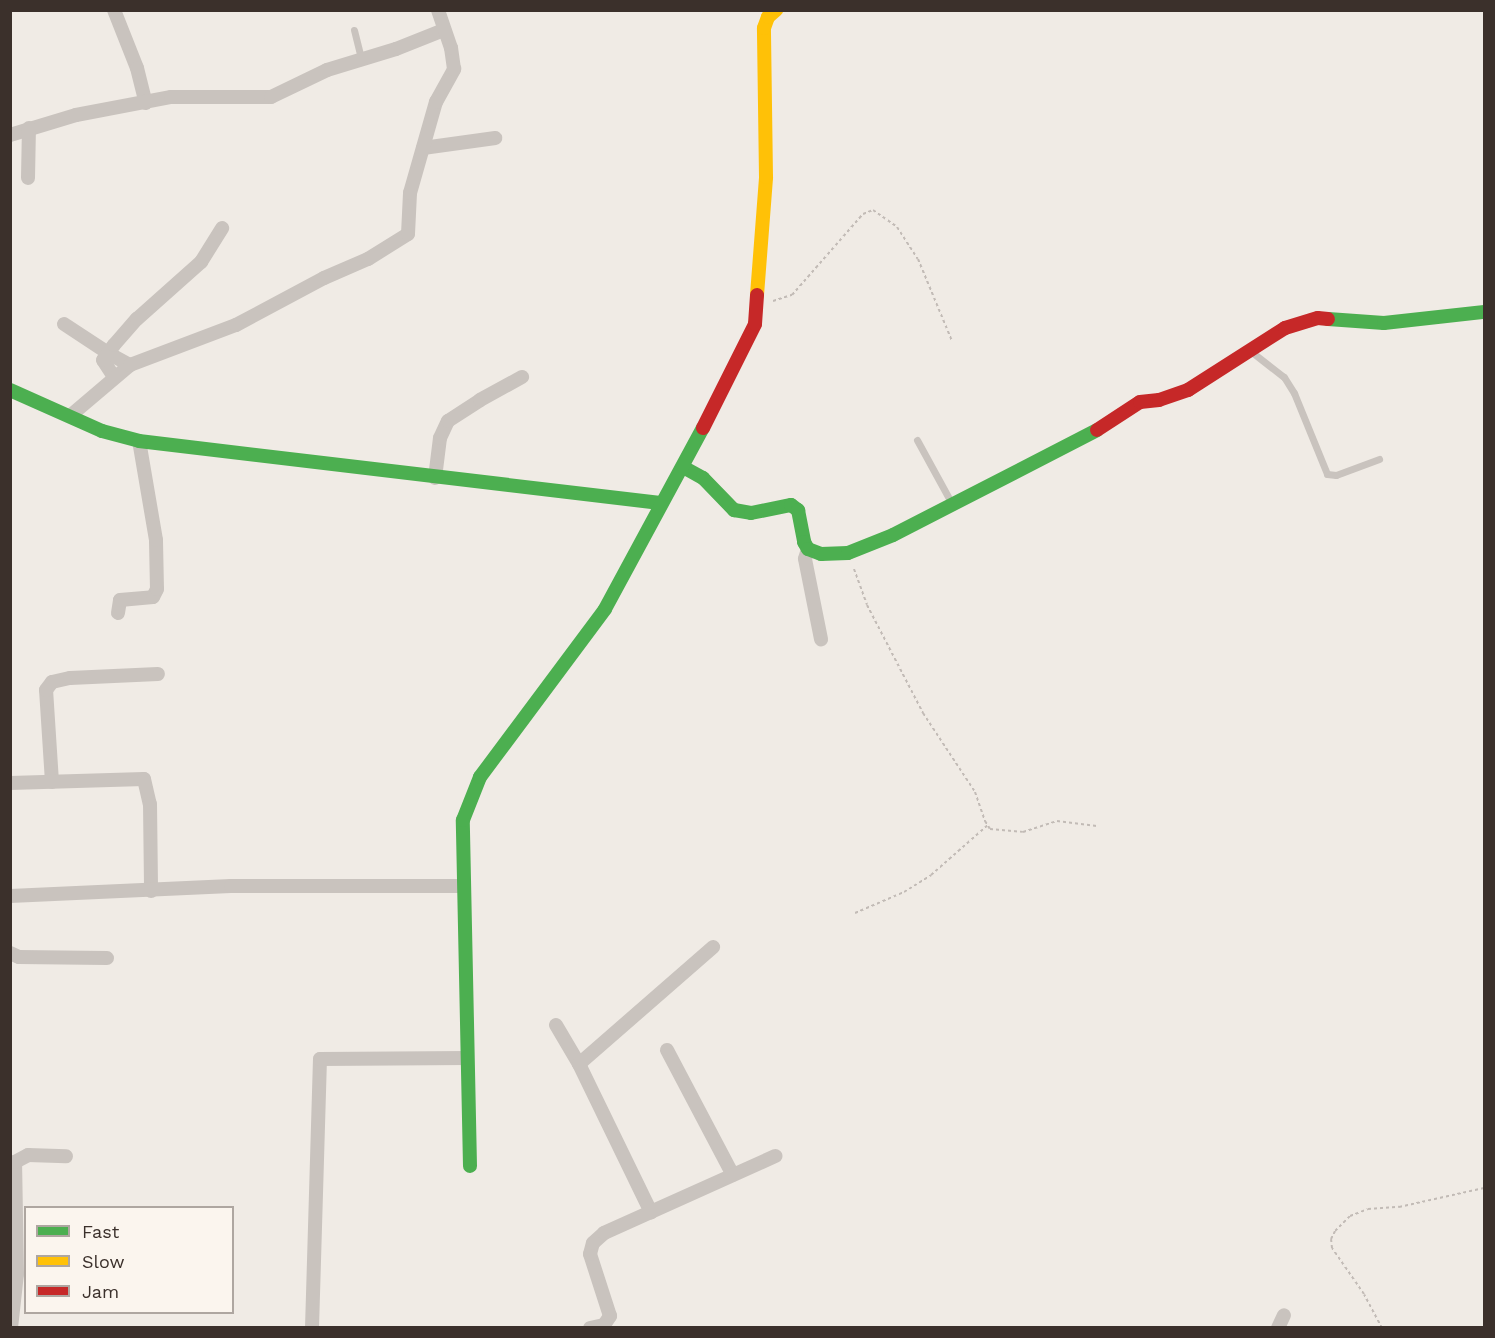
<!DOCTYPE html>
<style>
body{margin:0}
#map{position:relative;width:1495px;height:1338px;overflow:hidden;background:#f0ebe5;font-family:"Work Sans",sans-serif}
div>[style]{position:absolute}
[style*='--x']{left:calc(var(--x)*1px);top:calc(var(--y)*1px);width:calc(var(--w)*1px);rotate:calc(var(--a)*1deg)}
.path>*{height:2px;margin-top:-1px;transform-origin:0;background:repeating-linear-gradient(90deg,#c2bbb6 0 3px,transparent 0 6px)}
.lane>*{height:7px;margin:-3.5px;padding:0 3.5px;transform-origin:3.5px;border-radius:3.5px;background:#c9c3be}
.street>*{height:14px;margin:-7px;padding:0 7px;transform-origin:7px;border-radius:7px;background:#c9c3be}
.fast>*{height:14px;margin:-7px;padding:0 7px;transform-origin:7px;border-radius:7px;background:#4caf50}
.slow>*{height:14px;margin:-7px;padding:0 7px;transform-origin:7px;border-radius:7px;background:#ffc107}
.jam>*{height:14px;margin:-7px;padding:0 7px;transform-origin:7px;border-radius:7px;background:#c62828}
span{translate:-50% -50%;white-space:nowrap;text-align:center;line-height:1.15;-webkit-text-stroke:4.5px #fbf5ee;paint-order:stroke}
.frame{position:absolute;inset:0;border:12px solid #3b302b;pointer-events:none}
.legend{position:absolute;left:24px;top:1206px;width:210px;height:108px;box-sizing:border-box;background:#fbf5ee;border:2px solid #aea6a0;margin:0;padding:8px 10px;list-style:none;font-size:18px;color:#3b302b}
.legend li{display:flex;align-items:center;gap:12px;height:30px}
.legend b{width:30px;border:2px solid #aea6a0}
</style>
<div id="map">
<div class="path">
<div style="--x:773;--y:301;--w:20;--a:-18"></div>
<div style="--x:792;--y:295;--w:108;--a:-48.8"></div>
<div style="--x:863;--y:214;--w:11;--a:-22"></div>
<div style="--x:873;--y:210;--w:29;--a:35"></div>
<div style="--x:897;--y:227;--w:38;--a:57"></div>
<div style="--x:918;--y:259;--w:89;--a:67.5"></div>
<div style="--x:854;--y:569;--w:38;--a:70"></div>
<div style="--x:867;--y:605;--w:122;--a:62.6"></div>
<div style="--x:923;--y:713;--w:95;--a:56.6"></div>
<div style="--x:975;--y:792;--w:31;--a:71"></div>
<div style="--x:985;--y:821;--w:9;--a:58"></div>
<div style="--x:990;--y:829;--w:33;--a:5"></div>
<div style="--x:1023;--y:832;--w:36;--a:-18"></div>
<div style="--x:1057;--y:821;--w:40;--a:7.1"></div>
<div style="--x:855;--y:913;--w:53;--a:-23.2"></div>
<div style="--x:904;--y:892;--w:32;--a:-32"></div>
<div style="--x:931;--y:875;--w:76;--a:-41.3"></div>
<div style="--x:1382;--y:1328;--w:38;--a:-118"></div>
<div style="--x:1364;--y:1294;--w:56;--a:-124.8"></div>
<div style="--x:1332;--y:1248;--w:9;--a:-96"></div>
<div style="--x:1331;--y:1239;--w:9;--a:-63"></div>
<div style="--x:1335;--y:1231;--w:21;--a:-45"></div>
<div style="--x:1350;--y:1216;--w:19;--a:-21"></div>
<div style="--x:1368;--y:1209;--w:31;--a:-4"></div>
<div style="--x:1399;--y:1207;--w:87;--a:-12.6"></div>
</div>
<div class="lane">
<div style="--x:354;--y:30;--w:30;--a:76"></div>
<div style="--x:1253;--y:353;--w:39;--a:38"></div>
<div style="--x:1284;--y:377;--w:19;--a:58"></div>
<div style="--x:1294;--y:393;--w:87;--a:67.8"></div>
<div style="--x:1327;--y:474;--w:9;--a:6"></div>
<div style="--x:1336;--y:475;--w:46;--a:-20.4"></div>
<div style="--x:917;--y:440;--w:73;--a:61.3"></div>
</div>
<div class="street">
<div style="--x:114;--y:10;--w:62;--a:68.4"></div>
<div style="--x:137;--y:68;--w:36;--a:76"></div>
<div style="--x:10;--y:135;--w:69;--a:-16.9"></div>
<div style="--x:76;--y:115;--w:97;--a:-10.7"></div>
<div style="--x:171;--y:97;--w:100;--a:0"></div>
<div style="--x:271;--y:97;--w:62;--a:-25.7"></div>
<div style="--x:327;--y:70;--w:72;--a:-16.9"></div>
<div style="--x:396;--y:49;--w:52;--a:-21.6"></div>
<div style="--x:423;--y:148;--w:73;--a:-7.9"></div>
<div style="--x:28;--y:178;--w:50;--a:-88.9"></div>
<div style="--x:64;--y:324;--w:53;--a:33.4"></div>
<div style="--x:108;--y:353;--w:25;--a:29"></div>
<div style="--x:114;--y:377;--w:20;--a:-123"></div>
<div style="--x:103;--y:360;--w:19;--a:-54"></div>
<div style="--x:114;--y:345;--w:35;--a:-49"></div>
<div style="--x:137;--y:319;--w:86;--a:-41.7"></div>
<div style="--x:201;--y:262;--w:40;--a:-58"></div>
<div style="--x:70;--y:416;--w:79;--a:-40.4"></div>
<div style="--x:130;--y:365;--w:113;--a:-20.7"></div>
<div style="--x:236;--y:325;--w:100;--a:-28.1"></div>
<div style="--x:324;--y:278;--w:48;--a:-23.4"></div>
<div style="--x:368;--y:259;--w:47;--a:-32"></div>
<div style="--x:408;--y:234;--w:41;--a:-87.2"></div>
<div style="--x:410;--y:193;--w:95;--a:-74.1"></div>
<div style="--x:436;--y:102;--w:38;--a:-61"></div>
<div style="--x:454;--y:69;--w:21;--a:-98"></div>
<div style="--x:451;--y:48;--w:40;--a:-108.9"></div>
<div style="--x:435;--y:478;--w:40;--a:-82.9"></div>
<div style="--x:440;--y:438;--w:19;--a:-65"></div>
<div style="--x:448;--y:421;--w:38;--a:-33"></div>
<div style="--x:480;--y:400;--w:48;--a:-28.7"></div>
<div style="--x:808;--y:549;--w:10;--a:107"></div>
<div style="--x:805;--y:559;--w:82;--a:78.7"></div>
<div style="--x:118;--y:613;--w:13;--a:-81"></div>
<div style="--x:120;--y:600;--w:33;--a:-5"></div>
<div style="--x:153;--y:597;--w:9;--a:-63"></div>
<div style="--x:157;--y:589;--w:49;--a:-91.2"></div>
<div style="--x:156;--y:540;--w:100;--a:-99.7"></div>
<div style="--x:52;--y:782;--w:92;--a:-93.7"></div>
<div style="--x:46;--y:690;--w:10;--a:-53"></div>
<div style="--x:52;--y:682;--w:18;--a:-13"></div>
<div style="--x:70;--y:678;--w:88;--a:-2.6"></div>
<div style="--x:10;--y:783;--w:134;--a:-1.7"></div>
<div style="--x:144;--y:779;--w:26;--a:77"></div>
<div style="--x:150;--y:804;--w:87;--a:89.3"></div>
<div style="--x:10;--y:896;--w:221;--a:-2.6"></div>
<div style="--x:231;--y:886;--w:232;--a:0"></div>
<div style="--x:10;--y:953;--w:10;--a:24"></div>
<div style="--x:19;--y:957;--w:88;--a:0.7"></div>
<div style="--x:556;--y:1025;--w:45;--a:59.5"></div>
<div style="--x:579;--y:1064;--w:165;--a:64.1"></div>
<div style="--x:667;--y:1050;--w:141;--a:62.2"></div>
<div style="--x:579;--y:1064;--w:178;--a:-41.1"></div>
<div style="--x:11;--y:1328;--w:54;--a:-83.7"></div>
<div style="--x:17;--y:1274;--w:112;--a:-91"></div>
<div style="--x:15;--y:1162;--w:15;--a:-28"></div>
<div style="--x:28;--y:1155;--w:38;--a:2"></div>
<div style="--x:312;--y:1328;--w:269;--a:-88.3"></div>
<div style="--x:320;--y:1059;--w:147;--a:-0.4"></div>
<div style="--x:590;--y:1328;--w:14;--a:-12"></div>
<div style="--x:604;--y:1325;--w:11;--a:-56"></div>
<div style="--x:610;--y:1316;--w:65;--a:-107.9"></div>
<div style="--x:590;--y:1254;--w:11;--a:-75"></div>
<div style="--x:593;--y:1243;--w:15;--a:-42"></div>
<div style="--x:604;--y:1233;--w:188;--a:-24.2"></div>
<div style="--x:1278;--y:1328;--w:14;--a:-65"></div>
</div>
<div class="fast">
<div style="--x:1328;--y:319;--w:56;--a:4.1"></div>
<div style="--x:1384;--y:323;--w:101;--a:-6.3"></div>
<div style="--x:10;--y:390;--w:101;--a:24"></div>
<div style="--x:102;--y:431;--w:38;--a:15"></div>
<div style="--x:139;--y:441;--w:525;--a:6.79"></div>
<div style="--x:683;--y:467;--w:23;--a:29"></div>
<div style="--x:703;--y:478;--w:45;--a:45.9"></div>
<div style="--x:734;--y:510;--w:17;--a:10"></div>
<div style="--x:751;--y:513;--w:41;--a:-11.3"></div>
<div style="--x:791;--y:505;--w:9;--a:36"></div>
<div style="--x:798;--y:510;--w:33;--a:79"></div>
<div style="--x:804;--y:542;--w:8;--a:60"></div>
<div style="--x:808;--y:549;--w:14;--a:21"></div>
<div style="--x:821;--y:554;--w:27;--a:-2"></div>
<div style="--x:848;--y:553;--w:48;--a:-21.8"></div>
<div style="--x:893;--y:535;--w:229;--a:-27.2"></div>
<div style="--x:470;--y:1166;--w:346;--a:-91.2"></div>
<div style="--x:463;--y:820;--w:46;--a:-68.4"></div>
<div style="--x:480;--y:777;--w:209;--a:-53.3"></div>
<div style="--x:605;--y:609;--w:206;--a:-61.6"></div>
</div>
<div class="slow">
<div style="--x:757;--y:295;--w:118;--a:-85.6"></div>
<div style="--x:766;--y:177;--w:149;--a:-90.8"></div>
<div style="--x:764;--y:28;--w:12;--a:-70"></div>
<div style="--x:768;--y:17;--w:11;--a:-41"></div>
</div>
<div class="jam">
<div style="--x:703;--y:428;--w:116;--a:-63.4"></div>
<div style="--x:755;--y:324;--w:29;--a:-86"></div>
<div style="--x:1097;--y:430;--w:51;--a:-33.1"></div>
<div style="--x:1140;--y:402;--w:19;--a:-6"></div>
<div style="--x:1159;--y:400;--w:31;--a:-19"></div>
<div style="--x:1188;--y:390;--w:115;--a:-32.6"></div>
<div style="--x:1285;--y:328;--w:34;--a:-17"></div>
<div style="--x:1318;--y:318;--w:10;--a:6"></div>
</div>
<div class="frame"></div>
<ul class="legend">
<li><b style="height:8px;background:#4caf50"></b>Fast</li>
<li><b style="height:8px;background:#ffc107"></b>Slow</li>
<li><b style="height:8px;background:#c62828"></b>Jam</li>
</ul>
</div>
